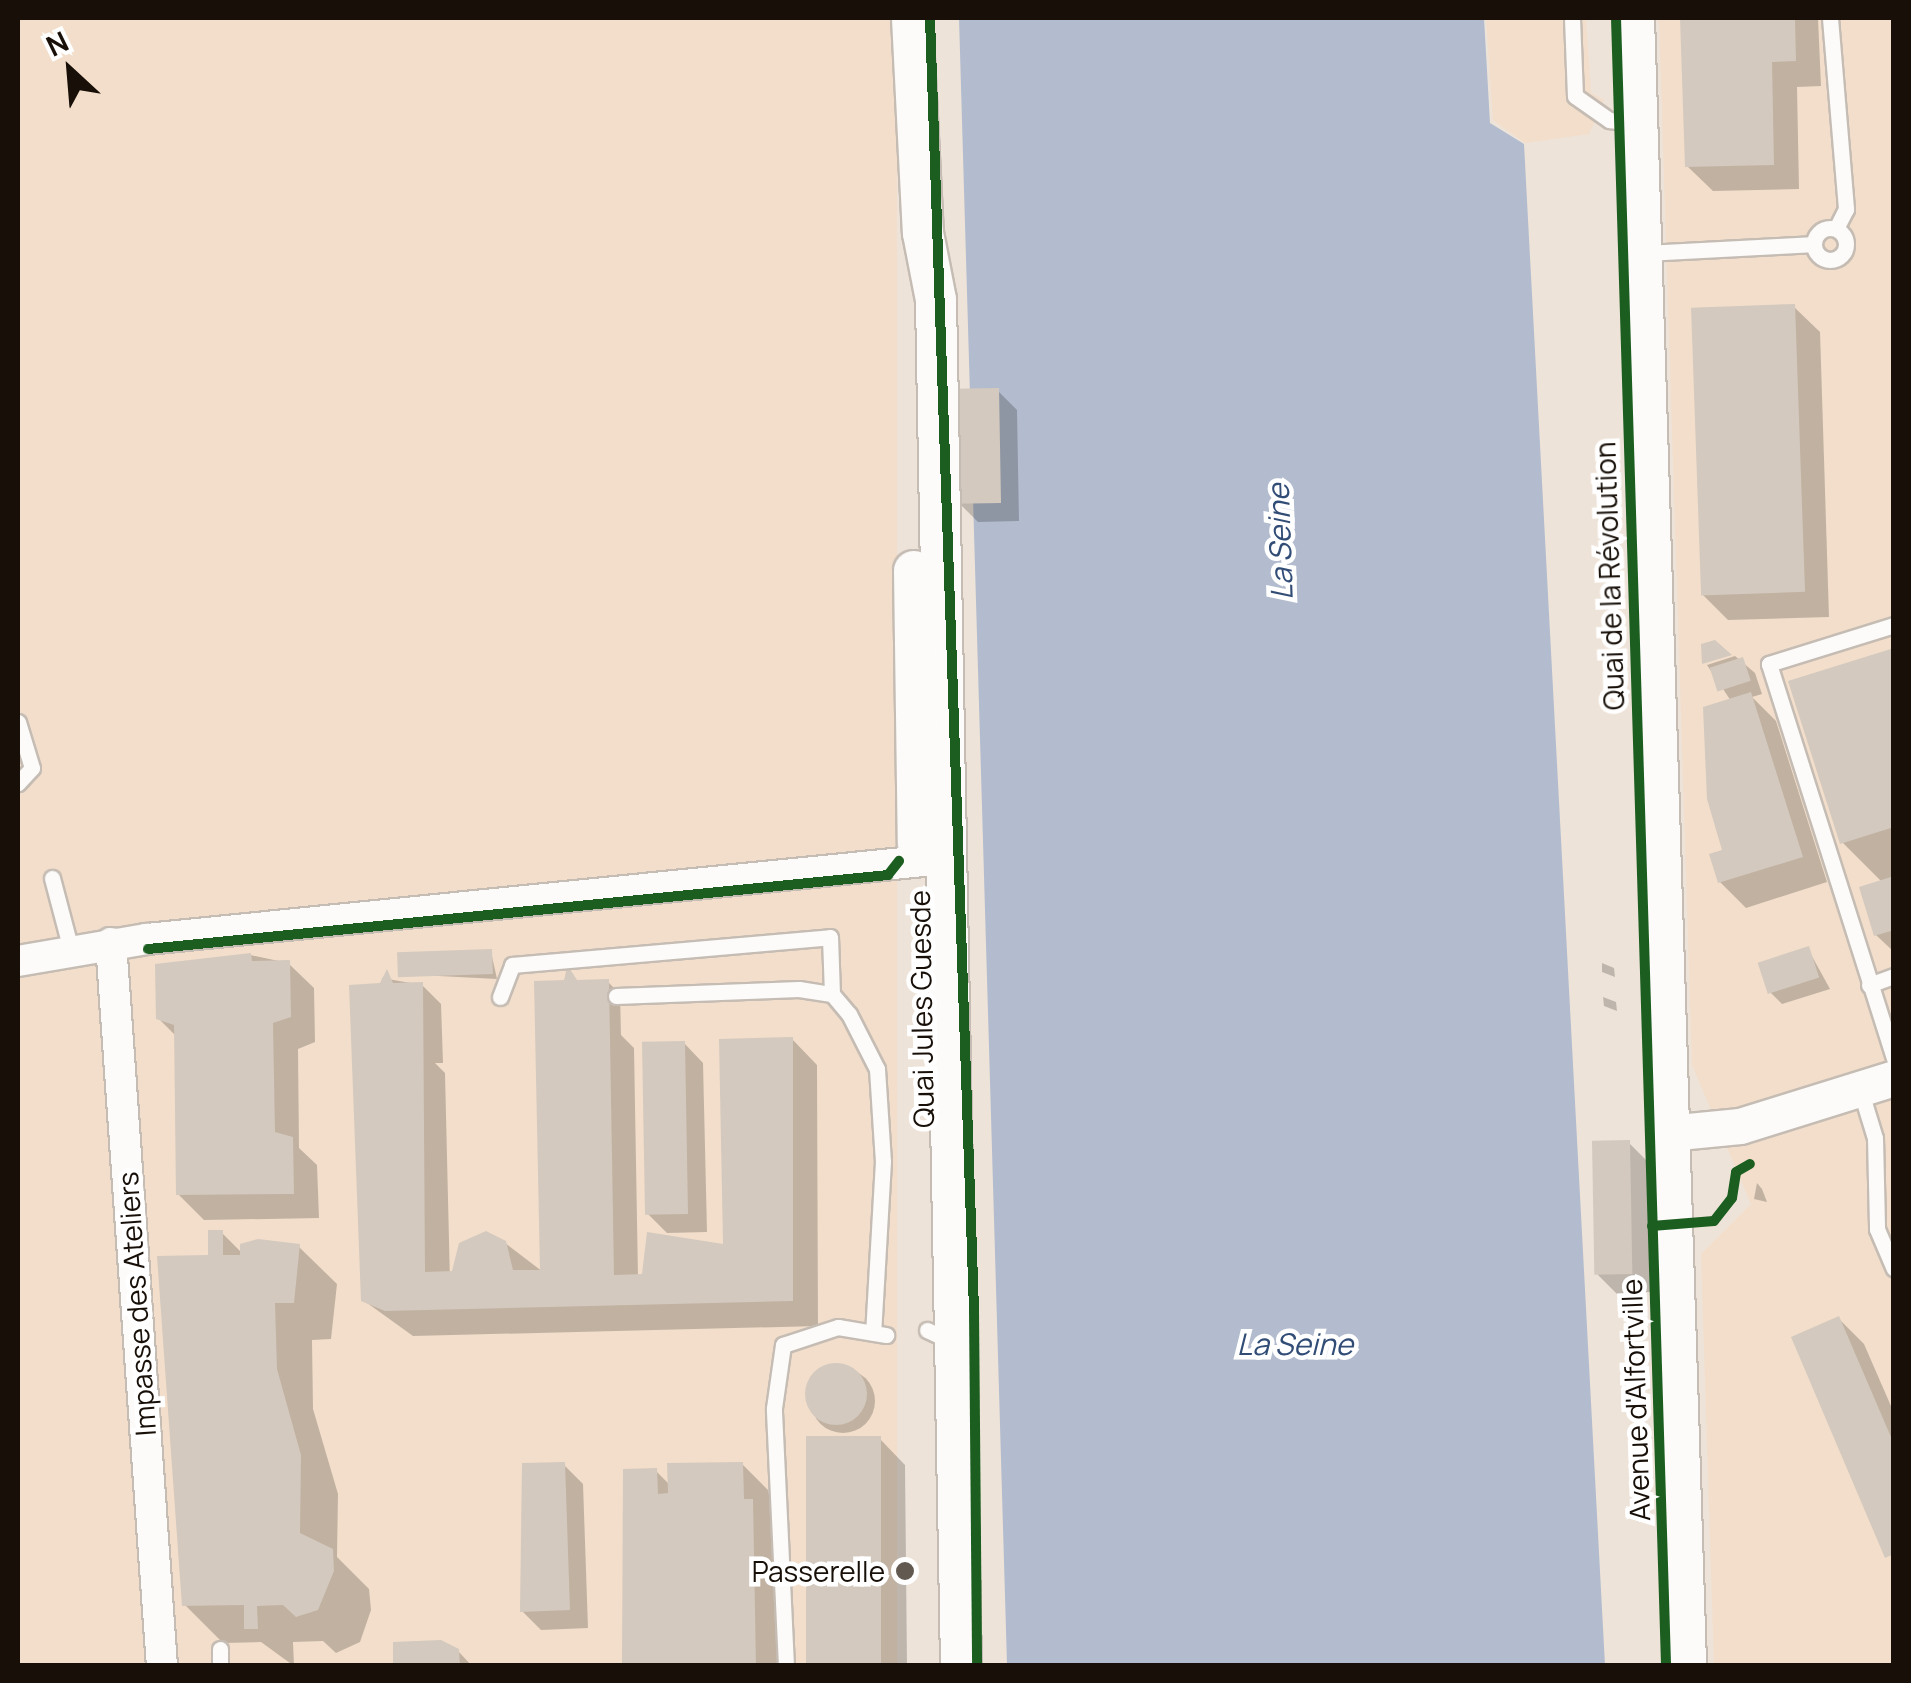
<!DOCTYPE html>
<meta charset="utf-8">
<style>
body{margin:0}
#map{position:relative;width:1911px;height:1683px;overflow:hidden;background:#eee3d8;font-family:Manrope,sans-serif}
div>[style]{position:absolute}
[style*='--x']{left:calc(var(--x)*1px);top:calc(var(--y)*1px);width:calc(var(--w)*1px);rotate:calc(var(--a)*1deg)}
.built>*{inset:0;background:#f2deca;transform-origin:0 0}
.water>*{inset:0;background:#b2bcce}
.shadow>*{inset:0;background:#0003}
.round{border-radius:50%}
.building>*{inset:0;background:#d3c9be;transform-origin:0 0}
.roads{filter:drop-shadow(2px 0 #c5bcb4) drop-shadow(-2px 0 #c5bcb4) drop-shadow(0 2px #c5bcb4) drop-shadow(0 -2px #c5bcb4)}
.service>*{height:15px;margin:-7.5px;padding:0 7.5px;transform-origin:7.5px;border-radius:7.5px;background:#fcfbf9}
.service>.ring{margin:-7.5px;padding:0;box-sizing:content-box;background:none;border:15px solid #fcfbf9;border-radius:50%}
.minor>*{height:30px;margin:-15px;padding:0 15px;transform-origin:15px;border-radius:15px;background:#fcfbf9}
.tertiary>*{height:35px;margin:-17.5px;padding:0 17.5px;transform-origin:17.5px;border-radius:17.5px;background:#fcfbf9}
.secondary>*{height:40px;margin:-20px;padding:0 20px;transform-origin:20px;border-radius:20px;background:#fcfbf9}
.cycleway>*{height:10px;margin:-5px;padding:0 5px;transform-origin:5px;border-radius:5px;background:#1b5e20}
.dots>*{width:28px;height:28px;translate:-50% -50%;box-sizing:border-box;border:5px solid #fff;border-radius:50%}
span{translate:-50% -50%;white-space:nowrap;text-align:center;line-height:1.15;-webkit-text-stroke:9px #fff;paint-order:stroke}
.street-label{font-size:28px;color:#170f08}
.poi-label{font-size:28px;color:#170f08}
.right{translate:-100% -50%;text-align:right}
.water-label{font-size:30px;color:#314c75;font-style:italic}
.frame{position:absolute;inset:0;border:20px solid #170f08;pointer-events:none}
.north{position:absolute;left:20px;top:20px;width:100px;height:100px;-webkit-text-stroke:8px #fff;paint-order:stroke;rotate:334deg;font-size:28px;font-weight:700;line-height:40px;text-align:center;color:#170f08}
.north::after{content:'';display:block;margin:auto;width:35px;height:45px;background:#170f08;clip-path:polygon(50% 0,100% 100%,50% 72%,0 100%)}
</style>
<div id="map">
<div class="built">
<div style="left:18px;top:18px;width:879px;height:1647px"></div>
<div style="clip-path:polygon(1486px 18px,1586px 18px,1591px 93px,1604px 100px,1589px 134px,1525px 143px,1493px 120px)"></div>
<div style="clip-path:polygon(1659px 18px,1893px 18px,1893px 1665px,1714px 1665px,1701px 1254px,1751px 1204px,1692px 1065px)"></div>
</div>
<div class="water">
<div style="clip-path:polygon(959px 18px,1484px 18px,1490px 123px,1524px 144px,1605px 1665px,1007px 1665px)"></div>
</div>
<div class="shadow">
<div style="clip-path:polygon(1683px 18px,1818px 18px,1821px 86px,1797px 87px,1799px 189px,1713px 191px,1687px 166px)"></div>
<div style="clip-path:polygon(1794px 307px,1820px 332px,1829px 617px,1728px 620px,1702px 594px)"></div>
<div style="clip-path:polygon(998px 391px,1017px 410px,1019px 521px,978px 522px,959px 503px)"></div>
<div style="clip-path:polygon(1894px 651px,1894px 952px,1876px 935px,1882px 882px,1843px 843px)"></div>
<div style="clip-path:polygon(1735px 656px,1755px 673px,1762px 694px,1752px 697px,1776px 721px,1827px 882px,1746px 908px,1720px 882px,1731px 701px,1707px 665px)"></div>
<div style="clip-path:polygon(1808px 949px,1830px 989px,1782px 1004px,1769px 991px)"></div>
<div style="clip-path:polygon(491px 952px,497px 979px,400px 974px)"></div>
<div style="clip-path:polygon(250px 955px,288px 963px,314px 988px,315px 1042px,298px 1049px,299px 1148px,317px 1165px,319px 1218px,204px 1220px,178px 1194px,176px 1036px,158px 1018px)"></div>
<div style="clip-path:polygon(1602px 963px,1614px 968px,1615px 977px,1602px 972px)"></div>
<div style="clip-path:polygon(566px 971px,574px 982px,608px 982px,620px 994px,621px 1035px,634px 1048px,638px 1277px,726px 1247px,792px 1039px,817px 1065px,818px 1326px,413px 1336px,363px 1300px,382px 978px,422px 985px,441px 1004px,443px 1063px,435px 1063px,445px 1073px,450px 1282px,505px 1243px,543px 1272px)"></div>
<div style="clip-path:polygon(1603px 997px,1616px 1002px,1617px 1011px,1604px 1006px)"></div>
<div style="clip-path:polygon(684px 1043px,703px 1063px,707px 1232px,667px 1233px,648px 1214px)"></div>
<div style="clip-path:polygon(1629px 1143px,1648px 1162px,1650px 1292px,1617px 1294px,1598px 1275px)"></div>
<div style="clip-path:polygon(1757px 1183px,1762px 1189px,1767px 1202px,1754px 1199px)"></div>
<div style="clip-path:polygon(222px 1233px,243px 1254px,299px 1247px,337px 1284px,331px 1339px,312px 1340px,313px 1409px,338px 1494px,337px 1557px,369px 1589px,371px 1610px,360px 1642px,336px 1653px,323px 1641px,293px 1642px,294px 1666px,261px 1642px,223px 1643px,185px 1605px,211px 1258px)"></div>
<div style="clip-path:polygon(1839px 1319px,1864px 1344px,1894px 1413px,1894px 1563px)"></div>
<div class="round" style="left:811px;top:1369px;width:64px;height:64px"></div>
<div style="clip-path:polygon(880px 1439px,905px 1465px,907px 1666px,811px 1666px)"></div>
<div style="clip-path:polygon(742px 1464px,768px 1490px,777px 1527px,780px 1666px,625px 1666px,625px 1472px,656px 1471px,670px 1485px)"></div>
<div style="clip-path:polygon(564px 1465px,583px 1484px,588px 1628px,541px 1630px,522px 1611px)"></div>
<div style="clip-path:polygon(396px 1644px,458px 1651px,472px 1666px,401px 1666px)"></div>
</div>
<div class="building">
<div style="clip-path:polygon(1680px 18px,1795px 18px,1796px 61px,1772px 62px,1774px 165px,1685px 167px)"></div>
<div style="left:1795px;top:304px;width:288px;height:104px;rotate:88deg"></div>
<div style="left:999px;top:388px;width:115px;height:45px;rotate:89deg"></div>
<div style="clip-path:polygon(1715px 640px,1732px 655px,1702px 664px,1701px 644px)"></div>
<div style="clip-path:polygon(1894px 648px,1894px 827px,1840px 844px,1788px 681px)"></div>
<div style="left:1743px;top:657px;width:25px;height:35px;rotate:72deg"></div>
<div style="clip-path:polygon(1751px 692px,1803px 857px,1718px 883px,1709px 854px,1722px 850px,1707px 799px,1703px 707px)"></div>
<div style="clip-path:polygon(1894px 876px,1894px 930px,1874px 936px,1859px 887px)"></div>
<div style="left:1809px;top:946px;width:33px;height:54px;rotate:72deg"></div>
<div style="left:492px;top:949px;width:25px;height:95px;rotate:88deg"></div>
<div style="clip-path:polygon(251px 953px,252px 961px,290px 960px,291px 1017px,273px 1023px,275px 1132px,293px 1137px,294px 1194px,176px 1195px,174px 1025px,156px 1019px,155px 964px)"></div>
<div style="clip-path:polygon(568px 966px,577px 980px,609px 979px,614px 1275px,642px 1274px,647px 1232px,723px 1244px,719px 1039px,793px 1037px,793px 1301px,385px 1311px,361px 1301px,349px 985px,380px 983px,387px 969px,393px 983px,423px 982px,425px 1272px,452px 1271px,459px 1243px,486px 1231px,506px 1241px,513px 1270px,540px 1270px,534px 981px,564px 980px)"></div>
<div style="left:685px;top:1041px;width:173px;height:43px;rotate:89deg"></div>
<div style="left:1630px;top:1140px;width:134px;height:38px;rotate:89deg"></div>
<div style="clip-path:polygon(208px 1230px,223px 1230px,223px 1255px,240px 1255px,240px 1244px,258px 1239px,300px 1244px,294px 1303px,275px 1303px,277px 1369px,301px 1455px,300px 1533px,333px 1549px,334px 1571px,318px 1610px,296px 1617px,283px 1605px,257px 1606px,258px 1629px,244px 1629px,244px 1605px,182px 1606px,157px 1256px,208px 1255px)"></div>
<div style="clip-path:polygon(1839px 1316px,1894px 1444px,1894px 1554px,1885px 1558px,1791px 1337px)"></div>
<div class="round" style="left:805px;top:1363px;width:62px;height:62px"></div>
<div style="left:881px;top:1436px;width:230px;height:75px;rotate:90deg"></div>
<div style="clip-path:polygon(565px 1462px,570px 1610px,520px 1612px,522px 1463px)"></div>
<div style="clip-path:polygon(743px 1462px,744px 1499px,753px 1499px,756px 1666px,622px 1666px,623px 1469px,657px 1468px,658px 1494px,668px 1493px,667px 1463px)"></div>
<div style="clip-path:polygon(441px 1640px,459px 1649px,460px 1666px,393px 1664px,393px 1642px)"></div>
</div>
<div class="roads">
<div class="service">
<div style="--x:1572;--y:18;--w:78;--a:87.8"></div>
<div style="--x:1575;--y:96;--w:42;--a:35.2"></div>
<div style="--x:1609;--y:120;--w:25;--a:7"></div>
<div style="--x:1830;--y:18;--w:192;--a:85.2"></div>
<div style="--x:1846;--y:209;--w:22;--a:117"></div>
<div class="ring" style="left:1814px;top:228px;width:17px;height:17px"></div>
<div style="--x:1643;--y:253;--w:170;--a:-3"></div>
<div style="--x:1894;--y:625;--w:131;--a:162.7"></div>
<div style="--x:1769;--y:664;--w:414;--a:72.4"></div>
<div style="--x:18;--y:722;--w:48;--a:73.1"></div>
<div style="--x:32;--y:768;--w:21;--a:133"></div>
<div style="--x:52;--y:878;--w:74;--a:75.2"></div>
<div style="--x:1869;--y:985;--w:27;--a:-20"></div>
<div style="--x:616;--y:996;--w:183;--a:-2.2"></div>
<div style="--x:799;--y:989;--w:33;--a:9"></div>
<div style="--x:832;--y:994;--w:26;--a:50"></div>
<div style="--x:849;--y:1014;--w:62;--a:63"></div>
<div style="--x:877;--y:1069;--w:92;--a:86.3"></div>
<div style="--x:883;--y:1161;--w:172;--a:93.3"></div>
<div style="--x:500;--y:997;--w:34;--a:-69"></div>
<div style="--x:512;--y:965;--w:319;--a:-5"></div>
<div style="--x:830;--y:937;--w:57;--a:88"></div>
<div style="--x:1860;--y:1089;--w:51;--a:73"></div>
<div style="--x:1875;--y:1138;--w:91;--a:88.7"></div>
<div style="--x:1877;--y:1229;--w:43;--a:67"></div>
<div style="--x:927;--y:1330;--w:26;--a:25"></div>
<div style="--x:220;--y:1649;--w:17;--a:90"></div>
<div style="--x:786;--y:1666;--w:258;--a:-92.7"></div>
<div style="--x:774;--y:1408;--w:64;--a:-81.9"></div>
<div style="--x:783;--y:1345;--w:58;--a:-18.1"></div>
<div style="--x:838;--y:1327;--w:49;--a:9.5"></div>
</div>
<div class="minor">
<div style="--x:111;--y:943;--w:725;--a:85.97"></div>
<div style="--x:18;--y:961;--w:131;--a:-9.7"></div>
<div style="--x:147;--y:939;--w:800;--a:-5.74"></div>
</div>
<div class="tertiary">
<div style="--x:1668;--y:1133;--w:72;--a:-5.6"></div>
<div style="--x:1740;--y:1126;--w:161;--a:-17.3"></div>
</div>
<div class="secondary">
<div style="--x:912;--y:18;--w:215;--a:87.1"></div>
<div style="--x:923;--y:233;--w:68;--a:79"></div>
<div style="--x:936;--y:300;--w:1366;--a:88.95"></div>
<div style="--x:1634;--y:18;--w:1649;--a:88.19"></div>
<div style="--x:914;--y:571;--w:272;--a:89.2"></div>
</div>
</div>
<div class="cycleway">
<div style="--x:930;--y:18;--w:1294;--a:88.05"></div>
<div style="--x:974;--y:1311;--w:355;--a:89.5"></div>
<div style="--x:1616;--y:18;--w:1649;--a:88.26"></div>
<div style="--x:148;--y:949;--w:744;--a:-5.71"></div>
<div style="--x:888;--y:875;--w:18;--a:-52"></div>
<div style="--x:1652;--y:1226;--w:62;--a:-4.6"></div>
<div style="--x:1714;--y:1221;--w:29;--a:-52"></div>
<div style="--x:1732;--y:1198;--w:26;--a:-81"></div>
<div style="--x:1736;--y:1172;--w:16;--a:-30"></div>
</div>
<div class="dots">
<div style="left:905px;top:1571px;background:#625951"></div>
</div>
<div class="street-label">
<span style="left:1609px;top:576px;rotate:-92deg">Quai de la Révolution</span>
<span style="left:921px;top:1009px;rotate:-91deg">Quai Jules Guesde</span>
<span style="left:136px;top:1304px;rotate:-94deg">Impasse des Ateliers</span>
<span style="left:1635px;top:1400px;rotate:-92deg">Avenue d'Alfortville</span>
</div>
<div class="poi-label">
<span class="right" style="left:885px;top:1571px">Passerelle</span>
</div>
<div class="water-label">
<span style="left:1280px;top:542px;rotate:-92deg">La Seine</span>
<span style="left:1295px;top:1344px">La Seine</span>
</div>
<div class="frame"></div>
<div class="north">N</div>
</div>
